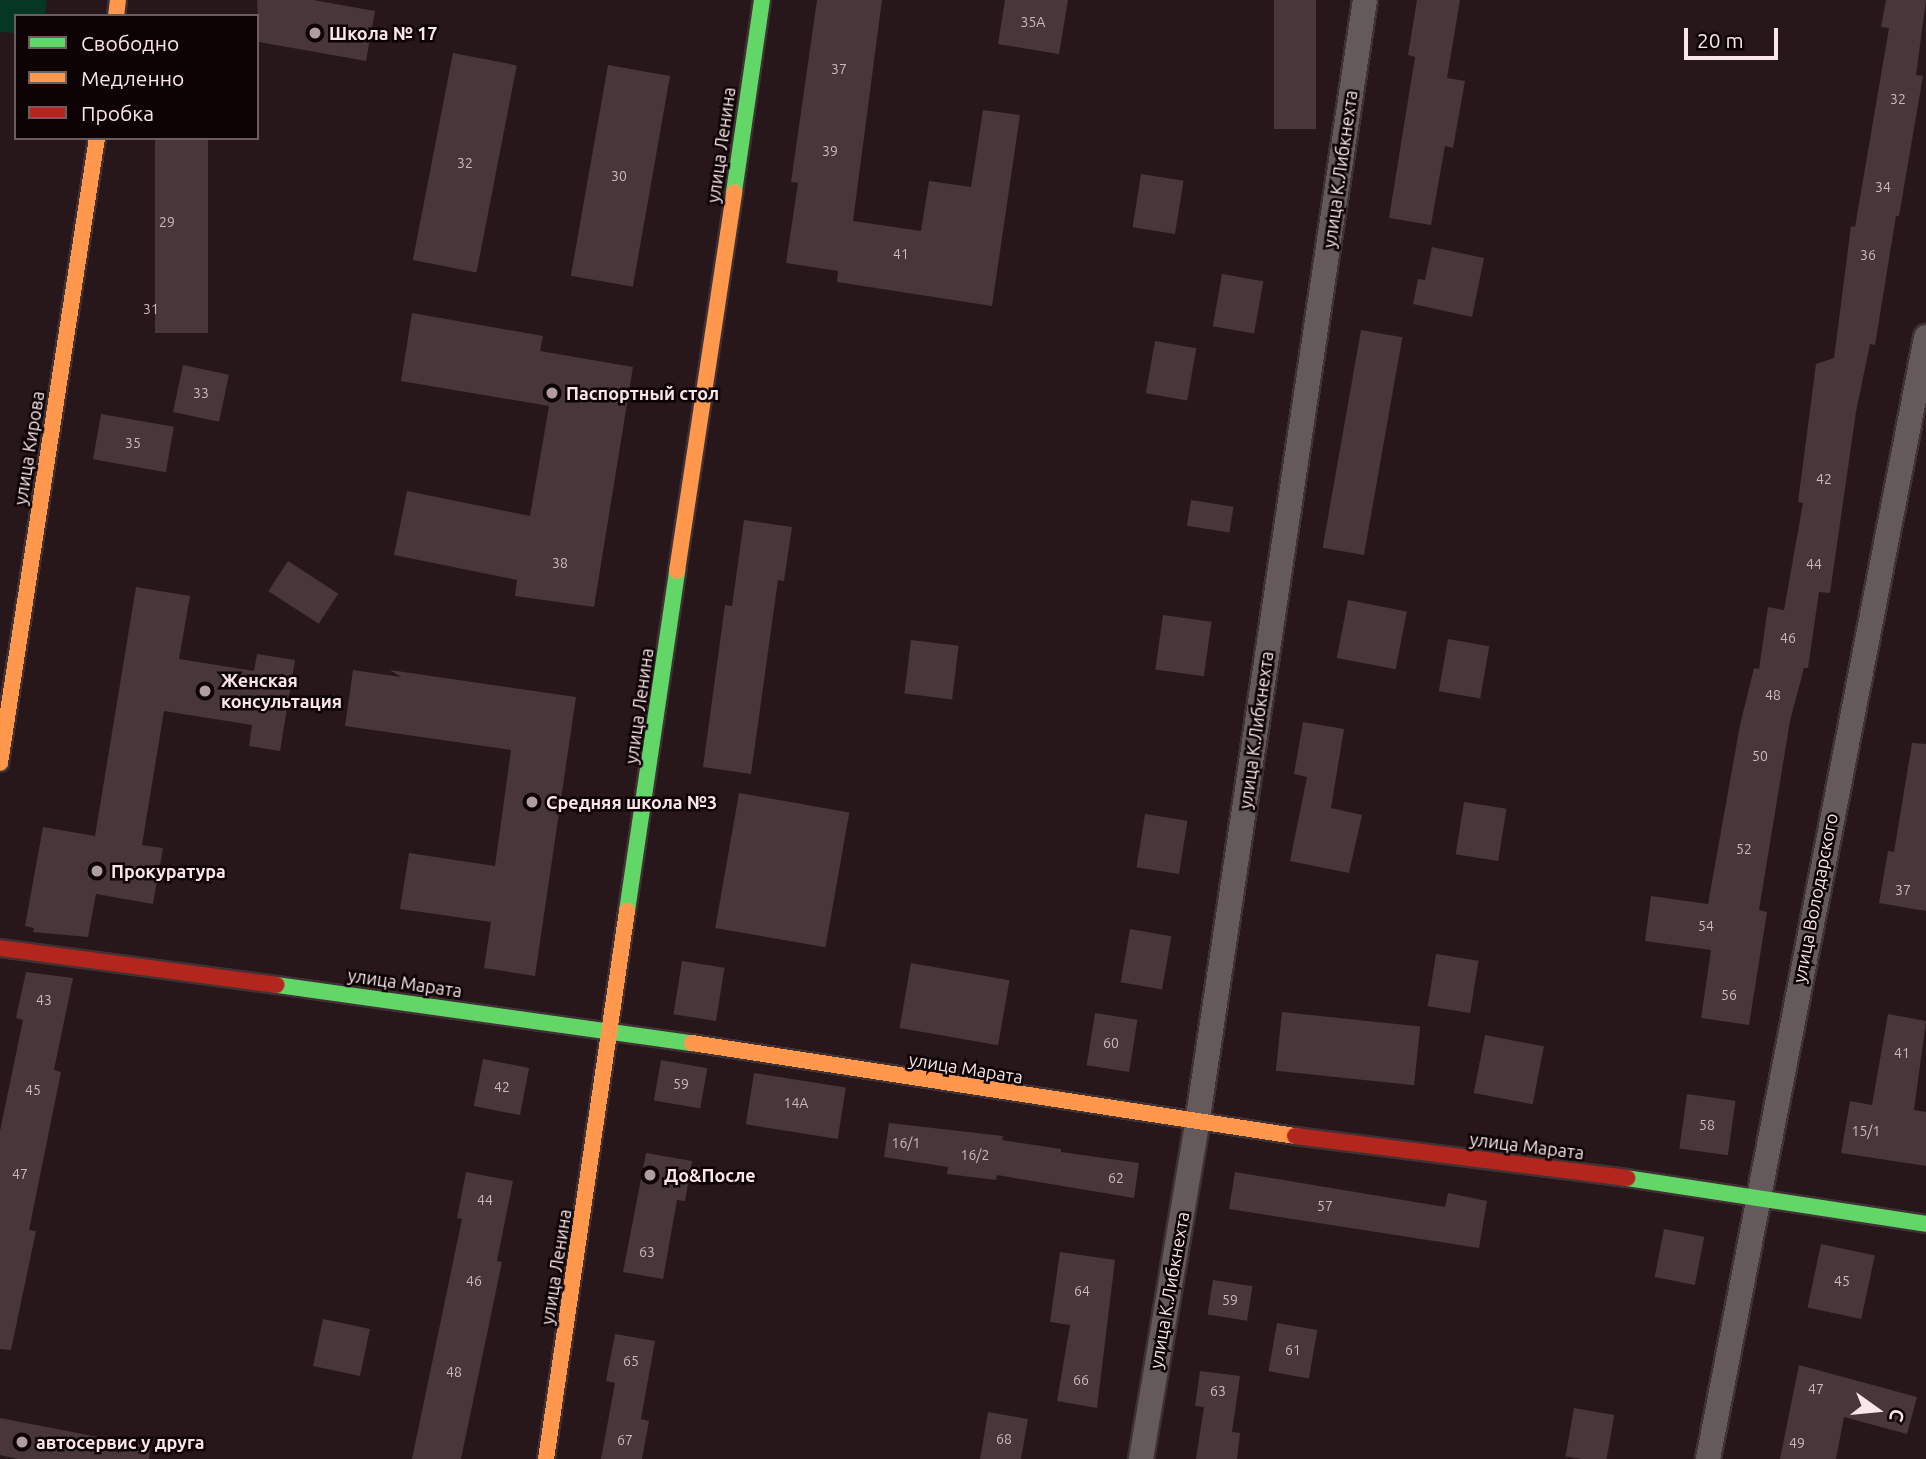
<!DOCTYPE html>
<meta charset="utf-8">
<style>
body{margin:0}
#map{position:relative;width:1926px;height:1459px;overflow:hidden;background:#27171a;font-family:Ubuntu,sans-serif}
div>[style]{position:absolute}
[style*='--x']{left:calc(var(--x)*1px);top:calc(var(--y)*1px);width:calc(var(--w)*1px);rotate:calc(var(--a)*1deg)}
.green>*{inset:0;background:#063725}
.building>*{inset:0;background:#48363a;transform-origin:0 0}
.roads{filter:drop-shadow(2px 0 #3f3134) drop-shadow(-2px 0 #3f3134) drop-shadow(0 2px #3f3134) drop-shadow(0 -2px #3f3134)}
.street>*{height:24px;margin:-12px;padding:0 12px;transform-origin:12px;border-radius:12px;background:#64595b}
.fast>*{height:16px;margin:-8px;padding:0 8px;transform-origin:8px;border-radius:8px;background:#63d668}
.slow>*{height:16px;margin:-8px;padding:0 8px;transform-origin:8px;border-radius:8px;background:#ff974d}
.jam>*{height:16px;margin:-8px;padding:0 8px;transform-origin:8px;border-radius:8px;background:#b3261e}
.dots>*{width:19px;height:19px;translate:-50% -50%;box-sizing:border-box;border:4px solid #0d0305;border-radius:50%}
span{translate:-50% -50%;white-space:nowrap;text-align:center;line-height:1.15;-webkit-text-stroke:5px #0d0305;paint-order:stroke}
.number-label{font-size:14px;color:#ceb9bc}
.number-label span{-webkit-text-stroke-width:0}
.poi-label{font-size:18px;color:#fae5e8;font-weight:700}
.left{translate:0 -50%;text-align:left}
.street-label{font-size:18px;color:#fae5e8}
.legend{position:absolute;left:14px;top:14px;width:245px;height:126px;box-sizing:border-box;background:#0d0305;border:2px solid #6c5d60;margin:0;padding:9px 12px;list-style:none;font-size:21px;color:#fae5e8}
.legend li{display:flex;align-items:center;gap:14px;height:35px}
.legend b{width:35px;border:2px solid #6c5d60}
.north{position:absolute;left:1842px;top:1375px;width:70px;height:70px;-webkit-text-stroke:5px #0d0305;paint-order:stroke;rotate:105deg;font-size:19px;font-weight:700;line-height:28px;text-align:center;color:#fae5e8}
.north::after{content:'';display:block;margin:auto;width:24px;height:32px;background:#fae5e8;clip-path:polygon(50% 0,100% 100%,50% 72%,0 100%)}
.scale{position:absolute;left:1684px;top:28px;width:94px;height:32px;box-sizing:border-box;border:4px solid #fae5e8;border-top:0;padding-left:9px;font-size:21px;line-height:24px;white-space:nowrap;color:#fae5e8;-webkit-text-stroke:5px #0d0305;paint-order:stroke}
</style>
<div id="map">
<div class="green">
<div style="clip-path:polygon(0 0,47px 0,45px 16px,16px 16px,16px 33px,0 32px)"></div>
</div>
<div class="building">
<div style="clip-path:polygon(257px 0,313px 0,375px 11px,366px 61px,259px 42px)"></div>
<div style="clip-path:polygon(817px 0,882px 0,853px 221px,921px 231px,929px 181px,971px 187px,983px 110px,1020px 115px,992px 306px,837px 282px,838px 271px,786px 263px,798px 183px,791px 182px)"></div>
<div style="clip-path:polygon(1005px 0,1068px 0,1059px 54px,998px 44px)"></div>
<div style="left:1274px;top:0;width:42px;height:129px"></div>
<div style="clip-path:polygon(1417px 0,1460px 0,1447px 78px,1465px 81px,1453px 148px,1445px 146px,1431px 225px,1389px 218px,1415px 57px,1408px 55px)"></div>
<div style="clip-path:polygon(1886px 0,1926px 0,1916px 75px,1923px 76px,1899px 216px,1896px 216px,1875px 345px,1870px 344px,1856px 412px,1830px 593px,1819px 592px,1808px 668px,1804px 668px,1790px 721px,1759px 910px,1767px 912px,1749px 1025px,1701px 1018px,1711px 950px,1645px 941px,1651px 896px,1708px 904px,1740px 725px,1754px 668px,1759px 669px,1768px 607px,1784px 610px,1803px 503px,1798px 502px,1816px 364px,1834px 358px,1851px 226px,1855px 227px,1889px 28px,1881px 27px)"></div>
<div style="left:453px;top:53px;width:65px;height:211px;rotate:11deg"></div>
<div style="left:608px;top:65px;width:63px;height:214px;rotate:10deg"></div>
<div style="left:155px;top:138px;width:53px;height:195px"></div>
<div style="left:1141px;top:174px;width:43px;height:54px;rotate:9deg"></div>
<div style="clip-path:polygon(1432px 247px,1484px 258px,1472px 317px,1413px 304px,1418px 279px,1425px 280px)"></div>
<div style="left:1222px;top:274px;width:42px;height:53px;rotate:10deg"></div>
<div style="clip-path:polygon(412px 313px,543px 336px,540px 351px,633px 367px,594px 607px,515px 596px,517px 580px,394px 555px,407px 491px,530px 516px,549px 406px,401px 381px)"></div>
<div style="left:1361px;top:330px;width:42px;height:221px;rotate:10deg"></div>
<div style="left:1155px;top:341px;width:42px;height:53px;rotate:10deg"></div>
<div style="left:183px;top:365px;width:47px;height:48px;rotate:12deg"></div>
<div style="left:101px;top:414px;width:74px;height:46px;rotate:10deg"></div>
<div style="left:1191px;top:500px;width:43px;height:26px;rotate:9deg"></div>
<div style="clip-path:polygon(744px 520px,792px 527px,784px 581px,778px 580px,751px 774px,703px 767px,725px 605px,732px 606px)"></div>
<div style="left:288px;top:561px;width:60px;height:36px;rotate:33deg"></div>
<div style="clip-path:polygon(136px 587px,190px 596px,179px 659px,254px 671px,257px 654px,295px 660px,280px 751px,249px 746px,252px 725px,164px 711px,142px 845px,163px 848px,153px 904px,96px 894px,88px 937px,33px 932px,34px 928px,25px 926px,43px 827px,95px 836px)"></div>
<div style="left:1348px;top:600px;width:60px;height:59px;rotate:11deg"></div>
<div style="left:1163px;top:615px;width:49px;height:55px;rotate:8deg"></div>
<div style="left:1448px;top:639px;width:42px;height:53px;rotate:10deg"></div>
<div style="left:911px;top:640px;width:48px;height:54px;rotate:7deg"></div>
<div style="clip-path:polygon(353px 670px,401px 677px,390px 670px,576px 697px,535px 976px,484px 968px,491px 922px,400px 909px,409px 853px,495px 866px,511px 750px,345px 726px)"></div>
<div style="clip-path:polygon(1303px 722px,1344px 729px,1331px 808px,1362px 815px,1349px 873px,1290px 861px,1307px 777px,1294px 774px)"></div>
<div style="clip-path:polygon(1912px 743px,1926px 744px,1926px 911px,1879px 903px,1888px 851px,1894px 852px)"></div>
<div style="left:739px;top:793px;width:112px;height:137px;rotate:10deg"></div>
<div style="left:1464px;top:802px;width:43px;height:53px;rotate:9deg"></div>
<div style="left:1145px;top:814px;width:43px;height:54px;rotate:9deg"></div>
<div style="left:1130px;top:929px;width:42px;height:54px;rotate:10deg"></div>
<div style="left:1436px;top:954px;width:43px;height:53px;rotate:9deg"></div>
<div style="left:682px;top:961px;width:43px;height:54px;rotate:9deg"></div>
<div style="left:911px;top:963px;width:100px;height:66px;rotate:10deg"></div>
<div style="clip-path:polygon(26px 972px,73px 978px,54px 1070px,61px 1072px,29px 1230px,36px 1231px,11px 1350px,0 1349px,0 1131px,23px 1020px,16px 1018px)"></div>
<div style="left:1282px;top:1012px;width:139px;height:59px;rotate:6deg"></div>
<div style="left:1095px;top:1013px;width:43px;height:53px;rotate:9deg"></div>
<div style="clip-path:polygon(1888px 1014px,1926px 1021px,1914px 1110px,1926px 1112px,1926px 1166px,1841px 1153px,1850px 1101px,1872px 1105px)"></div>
<div style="left:1485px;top:1035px;width:60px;height:59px;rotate:11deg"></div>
<div style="left:483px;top:1059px;width:47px;height:48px;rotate:11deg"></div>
<div style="left:661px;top:1060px;width:47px;height:41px;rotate:10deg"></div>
<div style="left:754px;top:1073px;width:93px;height:52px;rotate:9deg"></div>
<div style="left:1687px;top:1094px;width:49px;height:55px;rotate:8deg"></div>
<div style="clip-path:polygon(889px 1123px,1003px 1136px,1002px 1140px,1061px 1149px,1061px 1152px,1139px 1163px,1134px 1198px,997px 1175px,996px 1180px,947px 1174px,948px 1167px,884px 1157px)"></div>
<div style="clip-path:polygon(646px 1153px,692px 1161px,685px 1201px,677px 1200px,663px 1279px,623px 1272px)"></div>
<div style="clip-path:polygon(466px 1172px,513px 1181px,497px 1261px,502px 1262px,461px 1459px,412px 1459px,462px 1219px,457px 1218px)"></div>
<div style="clip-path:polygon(1235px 1172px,1445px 1207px,1448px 1193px,1487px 1201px,1479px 1248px,1229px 1209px)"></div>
<div style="left:1664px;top:1229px;width:41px;height:49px;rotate:11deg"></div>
<div style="left:1821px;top:1244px;width:55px;height:65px;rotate:12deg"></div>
<div style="clip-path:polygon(1060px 1252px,1115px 1260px,1097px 1408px,1057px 1401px,1070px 1325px,1050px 1322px)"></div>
<div style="left:1213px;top:1280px;width:40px;height:35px;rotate:9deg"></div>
<div style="left:323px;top:1319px;width:48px;height:48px;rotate:12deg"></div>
<div style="left:1277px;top:1323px;width:41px;height:49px;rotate:10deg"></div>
<div style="clip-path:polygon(615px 1334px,655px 1341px,641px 1419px,649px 1421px,642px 1459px,601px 1459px,615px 1383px,606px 1381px)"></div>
<div style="clip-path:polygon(1799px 1365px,1917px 1397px,1907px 1434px,1844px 1417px,1836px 1459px,1780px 1459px)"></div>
<div style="clip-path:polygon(1200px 1371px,1240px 1376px,1232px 1432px,1240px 1433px,1237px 1459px,1196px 1459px,1204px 1407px,1195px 1406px)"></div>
<div style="left:1574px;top:1408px;width:41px;height:49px;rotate:10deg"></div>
<div style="clip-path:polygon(988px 1412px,1028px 1419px,1021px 1459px,980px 1459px)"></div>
<div style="clip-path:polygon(0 1418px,150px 1447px,149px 1459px,18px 1459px,0 1455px)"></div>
</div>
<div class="roads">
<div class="street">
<div style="--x:1141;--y:1459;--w:340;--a:-80.5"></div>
<div style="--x:1197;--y:1124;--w:1136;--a:-81.5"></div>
<div style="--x:1708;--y:1459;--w:1143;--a:-79"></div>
</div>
<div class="fast">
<div style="--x:734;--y:192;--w:194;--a:-81.7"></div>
<div style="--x:627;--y:911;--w:344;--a:-81.6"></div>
<div style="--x:277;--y:985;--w:419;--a:8"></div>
<div style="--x:1627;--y:1178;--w:303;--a:8.7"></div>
</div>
<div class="slow">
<div style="--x:116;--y:16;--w:16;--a:-83"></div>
<div style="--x:677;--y:571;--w:383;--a:-81.4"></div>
<div style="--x:0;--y:763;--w:632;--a:-81.18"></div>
<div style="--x:692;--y:1043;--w:610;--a:8.77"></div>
<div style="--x:546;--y:1459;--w:554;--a:-81.59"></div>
</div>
<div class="jam">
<div style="--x:0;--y:948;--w:279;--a:7.6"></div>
<div style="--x:1295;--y:1136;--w:335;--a:7.2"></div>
</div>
</div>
<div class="dots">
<div style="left:315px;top:33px;background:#b09da0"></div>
<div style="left:552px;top:393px;background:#b09da0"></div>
<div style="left:205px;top:691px;background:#b09da0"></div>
<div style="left:532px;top:802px;background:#b09da0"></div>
<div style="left:97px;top:871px;background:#b09da0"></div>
<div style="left:650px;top:1175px;background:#b09da0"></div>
<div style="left:22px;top:1442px;background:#b09da0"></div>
</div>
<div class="number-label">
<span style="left:1033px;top:22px">35А</span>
<span style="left:839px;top:69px">37</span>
<span style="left:1898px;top:99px">32</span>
<span style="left:830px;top:151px">39</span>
<span style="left:465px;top:163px">32</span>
<span style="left:619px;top:176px">30</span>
<span style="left:1883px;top:187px">34</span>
<span style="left:167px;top:222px">29</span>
<span style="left:901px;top:254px">41</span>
<span style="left:1868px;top:255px">36</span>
<span style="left:151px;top:309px">31</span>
<span style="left:201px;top:393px">33</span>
<span style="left:133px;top:443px">35</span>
<span style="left:1824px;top:479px">42</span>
<span style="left:560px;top:563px">38</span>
<span style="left:1814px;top:564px">44</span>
<span style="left:1788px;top:638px">46</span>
<span style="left:1773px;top:695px">48</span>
<span style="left:1760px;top:756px">50</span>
<span style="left:1744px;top:849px">52</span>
<span style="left:1903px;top:890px">37</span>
<span style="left:1706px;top:926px">54</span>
<span style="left:1729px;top:995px">56</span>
<span style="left:44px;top:1000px">43</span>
<span style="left:1111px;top:1043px">60</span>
<span style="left:1902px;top:1053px">41</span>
<span style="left:681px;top:1084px">59</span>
<span style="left:502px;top:1087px">42</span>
<span style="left:33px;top:1090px">45</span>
<span style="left:796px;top:1103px">14А</span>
<span style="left:1707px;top:1125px">58</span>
<span style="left:1866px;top:1131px">15/1</span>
<span style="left:906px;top:1143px">16/1</span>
<span style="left:975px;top:1155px">16/2</span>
<span style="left:20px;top:1174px">47</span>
<span style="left:1116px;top:1178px">62</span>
<span style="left:485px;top:1200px">44</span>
<span style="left:1325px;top:1206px">57</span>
<span style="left:647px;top:1252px">63</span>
<span style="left:474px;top:1281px">46</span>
<span style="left:1842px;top:1281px">45</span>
<span style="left:1082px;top:1291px">64</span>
<span style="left:1230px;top:1300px">59</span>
<span style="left:1293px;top:1350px">61</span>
<span style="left:631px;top:1361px">65</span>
<span style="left:454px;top:1372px">48</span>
<span style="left:1081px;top:1380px">66</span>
<span style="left:1816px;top:1389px">47</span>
<span style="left:1218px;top:1391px">63</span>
<span style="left:1004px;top:1439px">68</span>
<span style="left:625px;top:1440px">67</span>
<span style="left:1797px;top:1443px">49</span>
</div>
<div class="poi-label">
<span class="left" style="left:329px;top:33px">Школа № 17</span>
<span class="left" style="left:566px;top:393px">Паспортный стол</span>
<span class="left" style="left:221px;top:691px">Женская<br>консультация</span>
<span class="left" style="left:546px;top:802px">Средняя школа №3</span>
<span class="left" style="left:111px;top:871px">Прокуратура</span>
<span class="left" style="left:664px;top:1175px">До&amp;После</span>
<span class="left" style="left:36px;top:1442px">автосервис у друга</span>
</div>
<div class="street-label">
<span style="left:721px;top:145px;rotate:-82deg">улица Ленина</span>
<span style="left:1340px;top:169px;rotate:-82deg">улица К.Либкнехта</span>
<span style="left:29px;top:448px;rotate:-81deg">улица Кирова</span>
<span style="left:639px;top:706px;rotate:-82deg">улица Ленина</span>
<span style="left:1256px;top:730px;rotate:-82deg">улица К.Либкнехта</span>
<span style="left:1815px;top:898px;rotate:-79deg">улица Володарского</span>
<span style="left:405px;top:983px;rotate:8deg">улица Марата</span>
<span style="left:966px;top:1068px;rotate:9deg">улица Марата</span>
<span style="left:1527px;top:1146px;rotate:7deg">улица Марата</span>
<span style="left:556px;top:1267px;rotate:-81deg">улица Ленина</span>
<span style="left:1169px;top:1290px;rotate:-80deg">улица К.Либкнехта</span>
</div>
<ul class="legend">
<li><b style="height:9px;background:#63d668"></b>Свободно</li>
<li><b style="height:9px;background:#ff974d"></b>Медленно</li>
<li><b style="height:9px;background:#b3261e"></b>Пробка</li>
</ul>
<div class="north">С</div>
<div class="scale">20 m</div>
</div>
